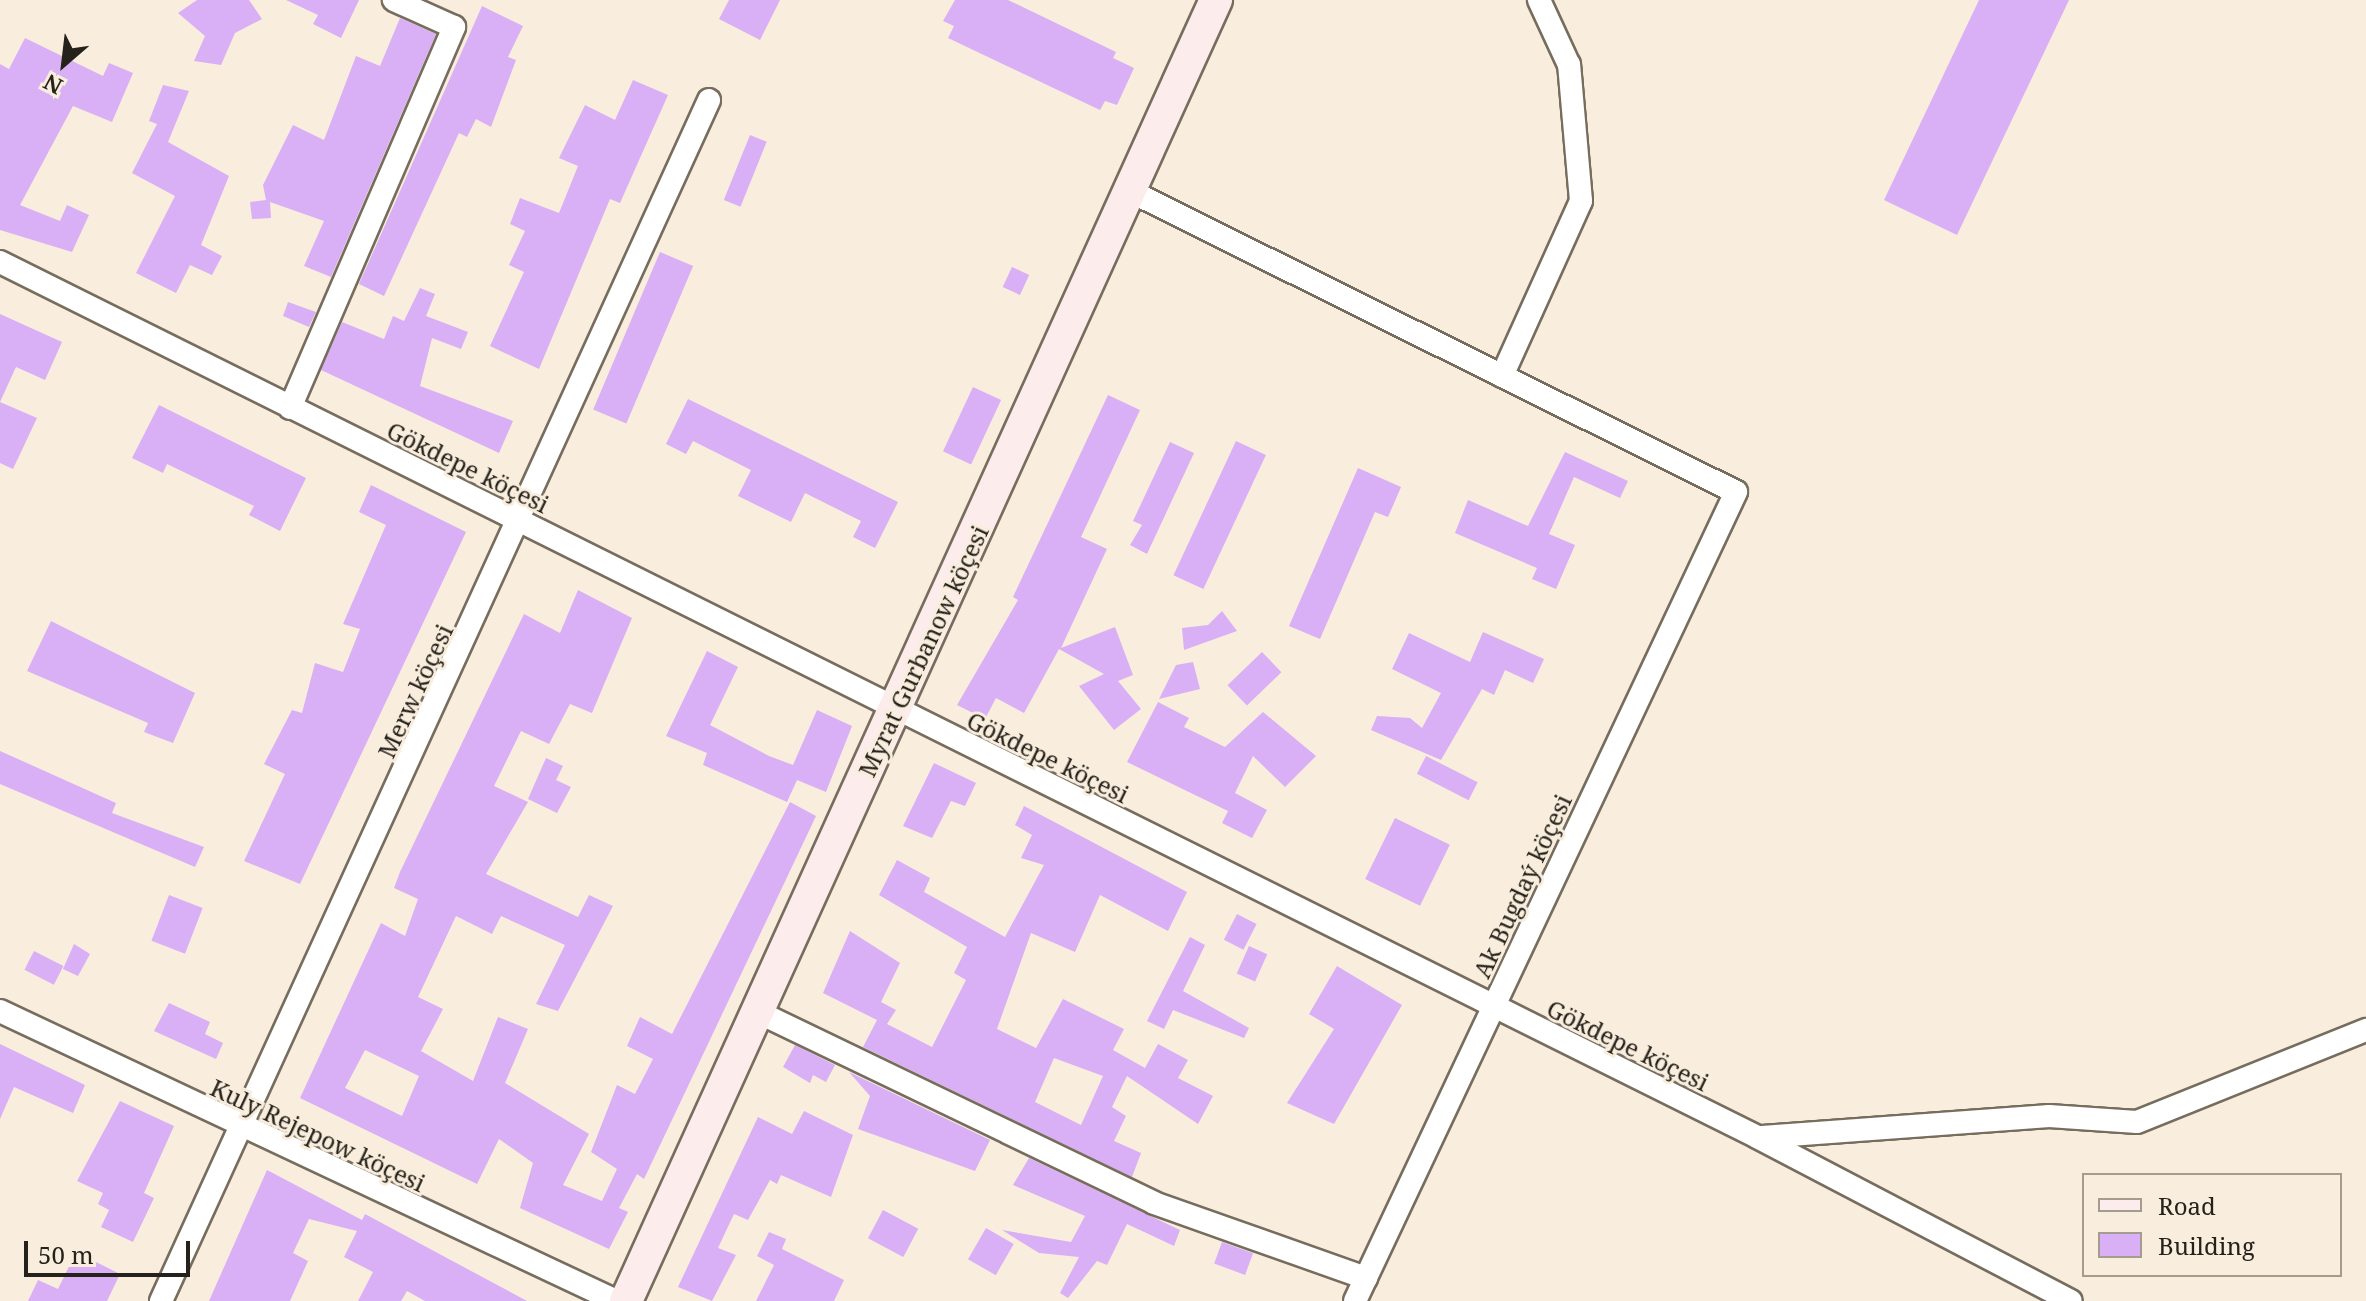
<!DOCTYPE html>
<meta charset="utf-8">
<style>
body{margin:0}
#map{position:relative;width:2366px;height:1301px;overflow:hidden;background:#f9eedd;font-family:"Noto Serif",serif}
div>[style]{position:absolute}
[style*='--x']{left:calc(var(--x)*1px);top:calc(var(--y)*1px);width:calc(var(--w)*1px);rotate:calc(var(--a)*1deg)}
.building>*{inset:0;background:#d9aff6;transform-origin:0 0}
.roads{filter:drop-shadow(2px 0 #776d5e) drop-shadow(-2px 0 #776d5e) drop-shadow(0 2px #776d5e) drop-shadow(0 -2px #776d5e)}
.street>*{height:22px;margin:-11px;padding:0 11px;transform-origin:11px;border-radius:11px;background:#fff}
.secondary>*{height:32px;margin:-16px;padding:0 16px;transform-origin:16px;border-radius:16px;background:#fdecec}
span{translate:-50% -50%;white-space:nowrap;text-align:center;line-height:1.15;-webkit-text-stroke:6px #f9eedd;paint-order:stroke}
.street-label{font-size:24px;color:#25211b}
.legend{position:absolute;left:2082px;top:1173px;width:260px;height:104px;box-sizing:border-box;background:#f9eedd;border:2px solid #a49c8f;margin:0;padding:10px 14px;list-style:none;font-size:24px;color:#25211b}
.legend li{display:flex;align-items:center;gap:16px;height:40px}
.legend b{width:40px;border:2px solid #a49c8f}
.north{position:absolute;left:24px;top:24px;width:80px;height:80px;-webkit-text-stroke:6px #f9eedd;paint-order:stroke;rotate:208deg;font-size:22px;font-weight:700;line-height:32px;text-align:center;color:#25211b}
.north::after{content:'';display:block;margin:auto;width:28px;height:36px;background:#25211b;clip-path:polygon(50% 0,100% 100%,50% 72%,0 100%)}
.scale{position:absolute;left:24px;top:1241px;width:166px;height:36px;box-sizing:border-box;border:4px solid #25211b;border-top:0;padding-left:10px;font-size:24px;line-height:28px;white-space:nowrap;color:#25211b;-webkit-text-stroke:6px #f9eedd;paint-order:stroke}
</style>
<div id="map">
<div class="building">
<div style="clip-path:polygon(197px 0,249px 0,262px 19px,235px 33px,221px 65px,194px 61px,205px 36px,178px 13px)"></div>
<div style="clip-path:polygon(286px 0,359px 0,341px 38px,313px 24px,318px 15px)"></div>
<div style="clip-path:polygon(729px 0,780px 0,760px 40px,719px 19px)"></div>
<div style="clip-path:polygon(955px 0,1008px 0,1116px 52px,1113px 58px,1134px 68px,1117px 105px,1105px 101px,1100px 110px,948px 38px,954px 26px,943px 21px)"></div>
<div style="clip-path:polygon(1979px 0,2069px 0,1957px 235px,1884px 200px)"></div>
<div style="clip-path:polygon(482px 6px,523px 26px,508px 57px,516px 60px,491px 127px,476px 119px,467px 137px,459px 133px,384px 296px,359px 284px)"></div>
<div style="clip-path:polygon(400px 18px,436px 34px,331px 277px,304px 266px,324px 221px,270px 202px,271px 218px,252px 219px,250px 202px,266px 200px,263px 185px,293px 125px,324px 140px,356px 56px,380px 66px)"></div>
<div style="clip-path:polygon(25px 38px,103px 76px,109px 63px,133px 73px,112px 122px,73px 106px,20px 205px,60px 221px,67px 205px,89px 215px,72px 252px,0 230px,0 64px,9px 69px)"></div>
<div style="clip-path:polygon(633px 80px,668px 95px,620px 203px,610px 199px,539px 369px,490px 346px,524px 272px,509px 265px,525px 231px,510px 224px,520px 198px,559px 213px,578px 166px,559px 158px,585px 105px,615px 120px)"></div>
<div style="clip-path:polygon(163px 85px,189px 91px,168px 142px,229px 176px,201px 245px,222px 256px,212px 275px,190px 265px,176px 293px,136px 273px,175px 196px,132px 173px,157px 124px,149px 121px)"></div>
<div style="left:750px;top:135px;width:18px;height:70px;rotate:22deg"></div>
<div style="left:660px;top:252px;width:36px;height:171px;rotate:23deg"></div>
<div style="left:1012px;top:267px;width:19px;height:22px;rotate:25deg"></div>
<div style="clip-path:polygon(420px 288px,435px 294px,426px 316px,468px 332px,461px 349px,432px 338px,420px 386px,513px 421px,499px 453px,321px 370px,342px 322px,384px 339px,393px 316px,404px 321px)"></div>
<div style="clip-path:polygon(288px 302px,316px 312px,309px 327px,283px 316px)"></div>
<div style="clip-path:polygon(0 314px,62px 342px,45px 380px,16px 367px,0 402px,37px 418px,13px 469px,0 463px)"></div>
<div style="left:973px;top:387px;width:31px;height:71px;rotate:25deg"></div>
<div style="clip-path:polygon(1108px 395px,1140px 410px,1081px 537px,1107px 549px,1061px 648px,1115px 627px,1133px 675px,1118px 681px,1141px 709px,1114px 730px,1079px 686px,1104px 674px,1059px 649px,1024px 713px,996px 698px,985px 719px,957px 705px,1018px 600px,1013px 597px)"></div>
<div style="clip-path:polygon(688px 399px,898px 502px,875px 548px,853px 537px,861px 521px,805px 493px,791px 522px,738px 496px,751px 470px,693px 441px,686px 454px,666px 444px)"></div>
<div style="clip-path:polygon(159px 405px,306px 478px,280px 531px,249px 515px,254px 506px,167px 464px,163px 473px,132px 458px)"></div>
<div style="left:1236px;top:441px;width:33px;height:148px;rotate:25deg"></div>
<div style="clip-path:polygon(1170px 442px,1194px 453px,1147px 554px,1130px 545px,1142px 525px,1133px 521px)"></div>
<div style="clip-path:polygon(1565px 452px,1628px 481px,1620px 498px,1574px 477px,1549px 534px,1575px 545px,1556px 589px,1532px 579px,1537px 568px,1455px 533px,1468px 500px,1528px 526px)"></div>
<div style="clip-path:polygon(1358px 468px,1401px 487px,1388px 517px,1375px 512px,1320px 639px,1289px 626px)"></div>
<div style="clip-path:polygon(371px 485px,466px 532px,300px 884px,244px 861px,285px 774px,264px 764px,292px 710px,302px 713px,315px 663px,343px 672px,360px 629px,343px 624px,386px 525px,359px 512px)"></div>
<div style="clip-path:polygon(evenodd,578px 590px,632px 618px,592px 713px,570px 704px,549px 744px,521px 731px,494px 786px,528px 802px,486px 874px,578px 917px,589px 895px,613px 906px,558px 1011px,536px 1004px,565px 945px,501px 916px,492px 934px,456px 916px,418px 997px,443px 1009px,421px 1051px,473px 1081px,498px 1017px,528px 1029px,505px 1083px,589px 1134px,563px 1185px,602px 1201px,617px 1169px,591px 1152px,617px 1085px,635px 1094px,653px 1059px,627px 1046px,640px 1017px,672px 1034px,790px 802px,816px 816px,644px 1179px,637px 1174px,619px 1208px,628px 1212px,609px 1249px,520px 1208px,533px 1163px,499px 1139px,477px 1184px,300px 1098px,381px 923px,405px 936px,418px 899px,394px 888px,400px 872px,524px 614px,560px 633px,578px 590px,365px 1050px,419px 1076px,402px 1116px,345px 1088px,365px 1050px)"></div>
<div style="clip-path:polygon(1222px 611px,1237px 631px,1184px 650px,1182px 628px,1208px 625px)"></div>
<div style="clip-path:polygon(51px 621px,195px 693px,173px 743px,144px 732px,148px 723px,27px 671px)"></div>
<div style="clip-path:polygon(1483px 632px,1544px 659px,1533px 683px,1505px 670px,1494px 695px,1482px 689px,1441px 760px,1371px 730px,1377px 716px,1410px 718px,1422px 728px,1441px 693px,1392px 669px,1409px 633px,1470px 662px)"></div>
<div style="clip-path:polygon(707px 651px,738px 667px,710px 725px,769px 756px,793px 765px,817px 710px,852px 726px,826px 792px,797px 780px,787px 802px,703px 765px,707px 753px,666px 736px)"></div>
<div style="left:1262px;top:652px;width:28px;height:48px;rotate:46deg"></div>
<div style="clip-path:polygon(1193px 662px,1200px 689px,1159px 699px,1176px 665px)"></div>
<div style="clip-path:polygon(1158px 702px,1189px 718px,1184px 727px,1225px 747px,1263px 712px,1316px 756px,1285px 787px,1253px 756px,1235px 793px,1267px 810px,1252px 838px,1222px 823px,1228px 811px,1127px 762px)"></div>
<div style="clip-path:polygon(0 751px,116px 803px,112px 813px,204px 847px,195px 867px,0 784px)"></div>
<div style="left:1426px;top:756px;width:58px;height:20px;rotate:27deg"></div>
<div style="clip-path:polygon(546px 758px,563px 766px,556px 780px,571px 787px,557px 813px,528px 799px)"></div>
<div style="clip-path:polygon(934px 763px,976px 783px,965px 806px,951px 801px,932px 838px,903px 826px)"></div>
<div style="clip-path:polygon(evenodd,1024px 806px,1187px 892px,1168px 931px,1100px 895px,1075px 952px,1031px 933px,997px 1029px,1036px 1048px,1063px 999px,1124px 1029px,1113px 1050px,1145px 1068px,1158px 1044px,1188px 1060px,1178px 1078px,1213px 1096px,1198px 1124px,1127px 1076px,1112px 1107px,1126px 1116px,1114px 1141px,1141px 1153px,1132px 1177px,863px 1047px,877px 1020px,823px 993px,850px 931px,900px 963px,881px 1002px,896px 1010px,887px 1024px,932px 1047px,966px 980px,954px 973px,967px 947px,879px 895px,897px 860px,930px 878px,924px 892px,1005px 937px,1044px 865px,1021px 858px,1032px 835px,1015px 825px,1024px 806px,1054px 1058px,1103px 1076px,1081px 1125px,1035px 1102px,1054px 1058px)"></div>
<div style="left:1395px;top:818px;width:61px;height:68px;rotate:26deg"></div>
<div style="left:169px;top:895px;width:36px;height:49px;rotate:21deg"></div>
<div style="left:1237px;top:914px;width:22px;height:29px;rotate:27deg"></div>
<div style="clip-path:polygon(1190px 937px,1205px 945px,1183px 991px,1249px 1028px,1244px 1038px,1173px 1010px,1164px 1029px,1147px 1021px)"></div>
<div style="clip-path:polygon(74px 944px,90px 954px,78px 976px,63px 969px)"></div>
<div style="left:1249px;top:946px;width:20px;height:30px;rotate:24deg"></div>
<div style="left:34px;top:951px;width:33px;height:21px;rotate:27deg"></div>
<div style="clip-path:polygon(1337px 966px,1402px 1005px,1334px 1124px,1287px 1103px,1334px 1029px,1309px 1014px)"></div>
<div style="clip-path:polygon(169px 1003px,210px 1022px,205px 1034px,223px 1043px,216px 1059px,154px 1031px)"></div>
<div style="clip-path:polygon(0 1044px,85px 1085px,73px 1113px,14px 1087px,0 1119px)"></div>
<div style="clip-path:polygon(795px 1045px,835px 1065px,826px 1082px,813px 1075px,810px 1083px,783px 1067px)"></div>
<div style="clip-path:polygon(849px 1072px,990px 1140px,975px 1171px,858px 1129px,870px 1096px)"></div>
<div style="clip-path:polygon(120px 1101px,174px 1126px,144px 1193px,154px 1198px,133px 1242px,101px 1227px,109px 1210px,98px 1204px,103px 1193px,77px 1181px)"></div>
<div style="clip-path:polygon(804px 1111px,853px 1135px,831px 1197px,781px 1175px,777px 1184px,770px 1180px,748px 1220px,734px 1214px,718px 1248px,736px 1255px,712px 1301px,678px 1287px,758px 1117px,792px 1134px)"></div>
<div style="clip-path:polygon(1029px 1158px,1180px 1230px,1174px 1246px,1127px 1224px,1107px 1265px,1097px 1261px,1068px 1298px,1060px 1293px,1079px 1257px,1039px 1253px,1002px 1230px,1071px 1242px,1085px 1216px,1013px 1185px)"></div>
<div style="clip-path:polygon(267px 1170px,362px 1220px,365px 1214px,527px 1301px,425px 1301px,407px 1291px,401px 1301px,358px 1301px,373px 1272px,344px 1257px,357px 1231px,309px 1219px,293px 1253px,308px 1261px,290px 1301px,209px 1301px)"></div>
<div style="left:883px;top:1210px;width:40px;height:32px;rotate:28deg"></div>
<div style="left:986px;top:1228px;width:32px;height:36px;rotate:30deg"></div>
<div style="clip-path:polygon(769px 1232px,786px 1239px,782px 1249px,844px 1280px,834px 1301px,756px 1301px,774px 1265px,757px 1256px)"></div>
<div style="left:1222px;top:1242px;width:33px;height:23px;rotate:20deg"></div>
<div style="clip-path:polygon(76px 1252px,120px 1274px,107px 1301px,28px 1301px,38px 1280px,58px 1289px)"></div>
</div>
<div class="roads">
<div class="street">
<div style="--x:1134;--y:193;--w:672;--a:26.41"></div>
<div style="--x:1736;--y:492;--w:894;--a:115.22"></div>
<div style="--x:0;--y:262;--w:1963;--a:26.47"></div>
<div style="--x:1757;--y:1137;--w:354;--a:27.6"></div>
<div style="--x:1502;--y:376;--w:192;--a:-65.7"></div>
<div style="--x:1581;--y:201;--w:137;--a:-95"></div>
<div style="--x:1569;--y:65;--w:72;--a:-114.8"></div>
<div style="--x:290;--y:408;--w:415;--a:-66.7"></div>
<div style="--x:454;--y:27;--w:66;--a:-155.8"></div>
<div style="--x:0;--y:1011;--w:681;--a:25.21"></div>
<div style="--x:758;--y:1012;--w:440;--a:25.7"></div>
<div style="--x:1154;--y:1203;--w:225;--a:19.5"></div>
<div style="--x:1762;--y:1137;--w:288;--a:-4.2"></div>
<div style="--x:2049;--y:1116;--w:88;--a:3.9"></div>
<div style="--x:2137;--y:1122;--w:247;--a:-21.9"></div>
<div style="--x:161;--y:1301;--w:1320;--a:-65.47"></div>
</div>
<div class="secondary">
<div style="--x:626;--y:1301;--w:1429;--a:-65.61"></div>
</div>
</div>
<div class="street-label">
<span style="left:468px;top:467px;rotate:26deg">Gökdepe köçesi</span>
<span style="left:923px;top:651px;rotate:-65deg">Myrat Gurbanow köçesi</span>
<span style="left:415px;top:691px;rotate:-65deg">Merw köçesi</span>
<span style="left:1048px;top:757px;rotate:26deg">Gökdepe köçesi</span>
<span style="left:1522px;top:886px;rotate:-65deg">Ak Bugdaý köçesi</span>
<span style="left:1628px;top:1045px;rotate:26deg">Gökdepe köçesi</span>
<span style="left:318px;top:1135px;rotate:25deg">Kuly Rejepow köçesi</span>
</div>
<ul class="legend">
<li><b style="height:10px;background:#fdecec"></b>Road</li>
<li><b style="height:22px;background:#d9aff6"></b>Building</li>
</ul>
<div class="north">N</div>
<div class="scale">50 m</div>
</div>
